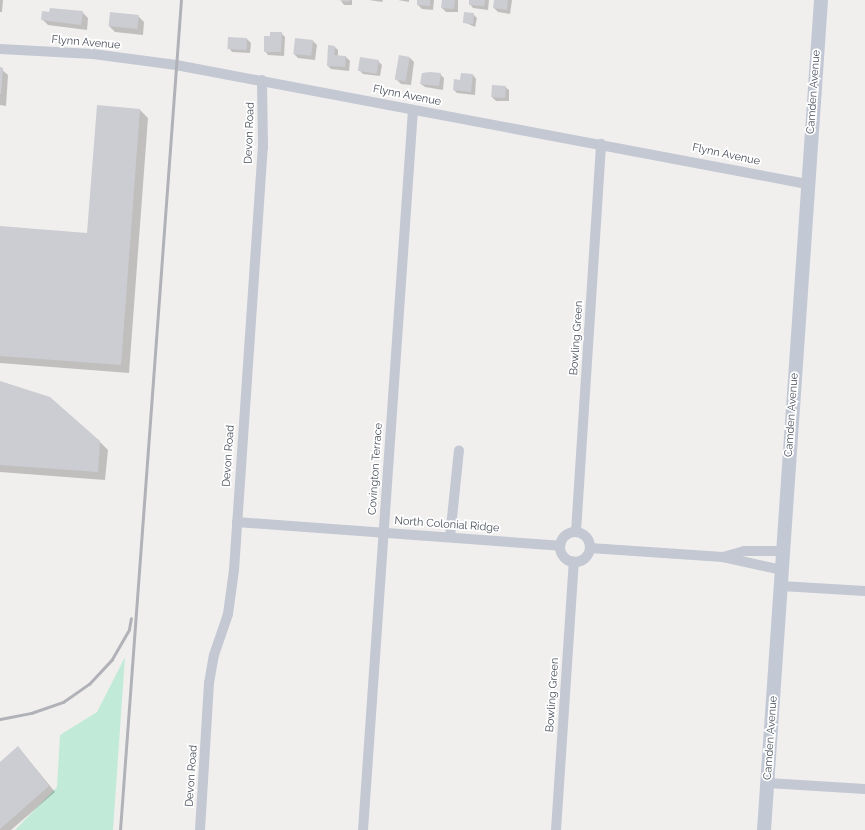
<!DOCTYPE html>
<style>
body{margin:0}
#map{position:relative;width:865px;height:830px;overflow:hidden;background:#f1efee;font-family:Raleway,sans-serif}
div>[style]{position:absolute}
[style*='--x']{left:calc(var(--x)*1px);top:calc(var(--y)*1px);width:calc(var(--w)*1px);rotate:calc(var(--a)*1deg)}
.green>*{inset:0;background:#c1ead9}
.shadow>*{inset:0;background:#0003}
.building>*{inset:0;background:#cccdd2;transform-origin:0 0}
.street>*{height:10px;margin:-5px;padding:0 5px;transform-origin:5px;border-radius:5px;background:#c3c8d2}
.street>.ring{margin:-5px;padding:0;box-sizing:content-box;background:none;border:10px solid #c3c8d2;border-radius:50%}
.secondary>*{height:14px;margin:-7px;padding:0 7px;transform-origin:7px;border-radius:7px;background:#c3c8d5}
.rail>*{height:3px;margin:-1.5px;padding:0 1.5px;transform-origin:1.5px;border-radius:1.5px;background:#b1b2b8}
span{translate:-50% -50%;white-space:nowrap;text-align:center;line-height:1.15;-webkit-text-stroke:3.5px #fff;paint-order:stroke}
.street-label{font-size:11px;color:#484e5a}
</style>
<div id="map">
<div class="green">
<div style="clip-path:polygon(125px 657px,113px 830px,15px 830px,57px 787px,60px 735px,97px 712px)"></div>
</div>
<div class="shadow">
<div style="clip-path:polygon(0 0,3px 0,2px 12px,0 12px)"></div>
<div style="clip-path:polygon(352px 0,352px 5px,344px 5px,341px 1px)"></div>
<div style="clip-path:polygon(369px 0,383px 0,382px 2px)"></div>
<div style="clip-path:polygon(398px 0,409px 0,409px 2px)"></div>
<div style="clip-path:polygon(418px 0,434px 0,433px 10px,422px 9px,418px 5px)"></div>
<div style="clip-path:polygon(443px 0,458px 0,458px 12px,446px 12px,442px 8px)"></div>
<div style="clip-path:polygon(470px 0,489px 0,488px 10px,473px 8px,470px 4px)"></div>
<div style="clip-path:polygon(495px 0,512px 0,510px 14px,498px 12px,494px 8px)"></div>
<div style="clip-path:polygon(82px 12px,88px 18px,87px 30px,48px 25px,42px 19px)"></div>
<div style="clip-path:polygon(473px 14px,477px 18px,475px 27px,464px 22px)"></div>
<div style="clip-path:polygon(138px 16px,144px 22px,143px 35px,115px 32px,109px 26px)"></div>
<div style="clip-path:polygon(281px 33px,285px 37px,284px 56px,268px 55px,265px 51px,271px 37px)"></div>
<div style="clip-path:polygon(247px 39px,251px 43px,250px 53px,232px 52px,229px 48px)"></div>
<div style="clip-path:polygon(313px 41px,317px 45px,315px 60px,298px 58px,294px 54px)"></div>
<div style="clip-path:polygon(335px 47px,338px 50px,338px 56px,346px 57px,350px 61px,349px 71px,331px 69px,328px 66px)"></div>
<div style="clip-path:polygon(400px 56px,410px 58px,414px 62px,411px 85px,401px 84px,397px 80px)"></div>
<div style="clip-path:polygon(378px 61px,382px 65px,380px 76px,363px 74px,359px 70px)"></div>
<div style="clip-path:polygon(0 68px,8px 75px,6px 106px,0 105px)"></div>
<div style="clip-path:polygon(440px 74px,444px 78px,443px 90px,425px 87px,421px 84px)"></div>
<div style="clip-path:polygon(473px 75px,476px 79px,475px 95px,457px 93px,454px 90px,461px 81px)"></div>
<div style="clip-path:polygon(505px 87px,509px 90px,509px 101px,496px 101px,492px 97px)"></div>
<div style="clip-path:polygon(140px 110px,148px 118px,129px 373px,0 363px,0 227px,88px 234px)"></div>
<div style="clip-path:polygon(0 382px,99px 441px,108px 450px,105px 480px,0 472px)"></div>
<div style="clip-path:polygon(18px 747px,55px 792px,11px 830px,0 830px,0 763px)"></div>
</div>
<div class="building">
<div style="clip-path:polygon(338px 0,348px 0,348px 2px)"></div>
<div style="clip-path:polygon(417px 0,430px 0,430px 6px,417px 5px)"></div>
<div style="clip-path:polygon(442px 0,455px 0,454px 9px,441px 8px)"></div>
<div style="clip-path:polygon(469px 0,485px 0,484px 6px,469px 5px)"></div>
<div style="clip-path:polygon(494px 0,508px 0,507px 10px,493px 8px)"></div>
<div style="clip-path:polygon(50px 8px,83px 11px,81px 25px,41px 20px,42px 11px,49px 12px)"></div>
<div style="left:110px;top:12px;width:29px;height:14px;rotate:6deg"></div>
<div style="left:464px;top:12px;width:10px;height:11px;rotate:6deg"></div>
<div style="clip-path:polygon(270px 32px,282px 32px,281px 52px,264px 52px,264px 36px,270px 36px)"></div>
<div style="left:228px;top:37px;width:19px;height:12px;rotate:3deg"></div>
<div style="left:295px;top:38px;width:18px;height:16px;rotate:6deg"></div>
<div style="clip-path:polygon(328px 45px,335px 46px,334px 55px,346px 56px,345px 67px,327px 66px)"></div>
<div style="left:399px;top:55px;width:11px;height:25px;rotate:10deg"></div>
<div style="left:360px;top:57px;width:19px;height:14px;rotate:9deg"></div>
<div style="clip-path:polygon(0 67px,3px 68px,1px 94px,0 94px)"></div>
<div style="clip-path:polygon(430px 72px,441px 73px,439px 86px,420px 84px,422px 73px)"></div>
<div style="clip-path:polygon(461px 73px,473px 74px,471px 92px,453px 90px,454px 79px,460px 80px)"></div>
<div style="left:492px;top:85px;width:14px;height:12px;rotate:4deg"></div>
<div style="clip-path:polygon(97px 105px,140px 109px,121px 365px,0 356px,0 226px,87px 233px)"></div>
<div style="clip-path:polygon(0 381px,50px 397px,100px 441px,98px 472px,0 465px)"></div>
<div style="clip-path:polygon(18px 746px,49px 786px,0 829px,0 762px)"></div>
</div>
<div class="street">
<div style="--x:0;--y:49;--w:93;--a:3.1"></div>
<div style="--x:93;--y:54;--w:84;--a:7.5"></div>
<div style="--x:176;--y:65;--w:642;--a:10.68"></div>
<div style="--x:237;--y:522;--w:324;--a:4.2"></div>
<div style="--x:576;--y:532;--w:389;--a:-86.3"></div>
<div class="ring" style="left:560px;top:532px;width:20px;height:20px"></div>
<div style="--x:450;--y:537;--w:87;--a:-84.1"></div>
<div style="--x:590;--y:548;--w:133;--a:3.9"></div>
<div style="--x:723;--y:557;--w:22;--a:-16"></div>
<div style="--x:744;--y:551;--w:39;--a:0"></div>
<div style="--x:723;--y:557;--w:60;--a:12.4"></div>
<div style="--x:781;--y:586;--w:84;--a:3.4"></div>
<div style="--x:768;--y:783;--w:97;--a:3.5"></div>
<div style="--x:200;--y:830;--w:147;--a:-86.5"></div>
<div style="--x:209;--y:683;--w:28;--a:-80"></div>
<div style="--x:214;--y:655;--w:43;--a:-71.1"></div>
<div style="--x:228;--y:614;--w:44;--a:-82.2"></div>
<div style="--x:234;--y:570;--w:424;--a:-86.1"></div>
<div style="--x:263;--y:147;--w:67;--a:-90.9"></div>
<div style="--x:363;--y:830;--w:722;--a:-86.03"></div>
<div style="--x:556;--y:830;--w:269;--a:-86.2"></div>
</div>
<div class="secondary">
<div style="--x:764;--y:830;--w:832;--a:-86.07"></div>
</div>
<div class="rail">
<div style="--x:0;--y:719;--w:32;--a:-11"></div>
<div style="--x:31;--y:713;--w:34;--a:-19"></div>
<div style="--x:63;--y:702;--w:32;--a:-35"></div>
<div style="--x:89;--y:684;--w:34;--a:-47"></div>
<div style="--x:112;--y:659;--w:34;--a:-60"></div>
<div style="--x:129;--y:629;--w:11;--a:-80"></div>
<div style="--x:120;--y:830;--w:832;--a:-85.8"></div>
</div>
<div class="street-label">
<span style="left:86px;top:43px;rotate:5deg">Flynn Avenue</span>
<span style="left:814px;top:92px;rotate:-86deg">Camden Avenue</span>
<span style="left:407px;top:96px;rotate:11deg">Flynn Avenue</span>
<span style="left:250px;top:133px;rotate:-88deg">Devon Road</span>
<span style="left:726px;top:155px;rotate:12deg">Flynn Avenue</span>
<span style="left:577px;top:338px;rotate:-86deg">Bowling Green</span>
<span style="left:792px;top:415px;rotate:-86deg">Camden Avenue</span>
<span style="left:229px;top:456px;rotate:-86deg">Devon Road</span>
<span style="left:376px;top:469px;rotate:-86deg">Covington Terrace</span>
<span style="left:447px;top:525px;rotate:4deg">North Colonial Ridge</span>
<span style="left:553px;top:695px;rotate:-86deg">Bowling Green</span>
<span style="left:771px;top:738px;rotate:-86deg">Camden Avenue</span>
<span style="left:192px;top:776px;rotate:-86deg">Devon Road</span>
</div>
</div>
